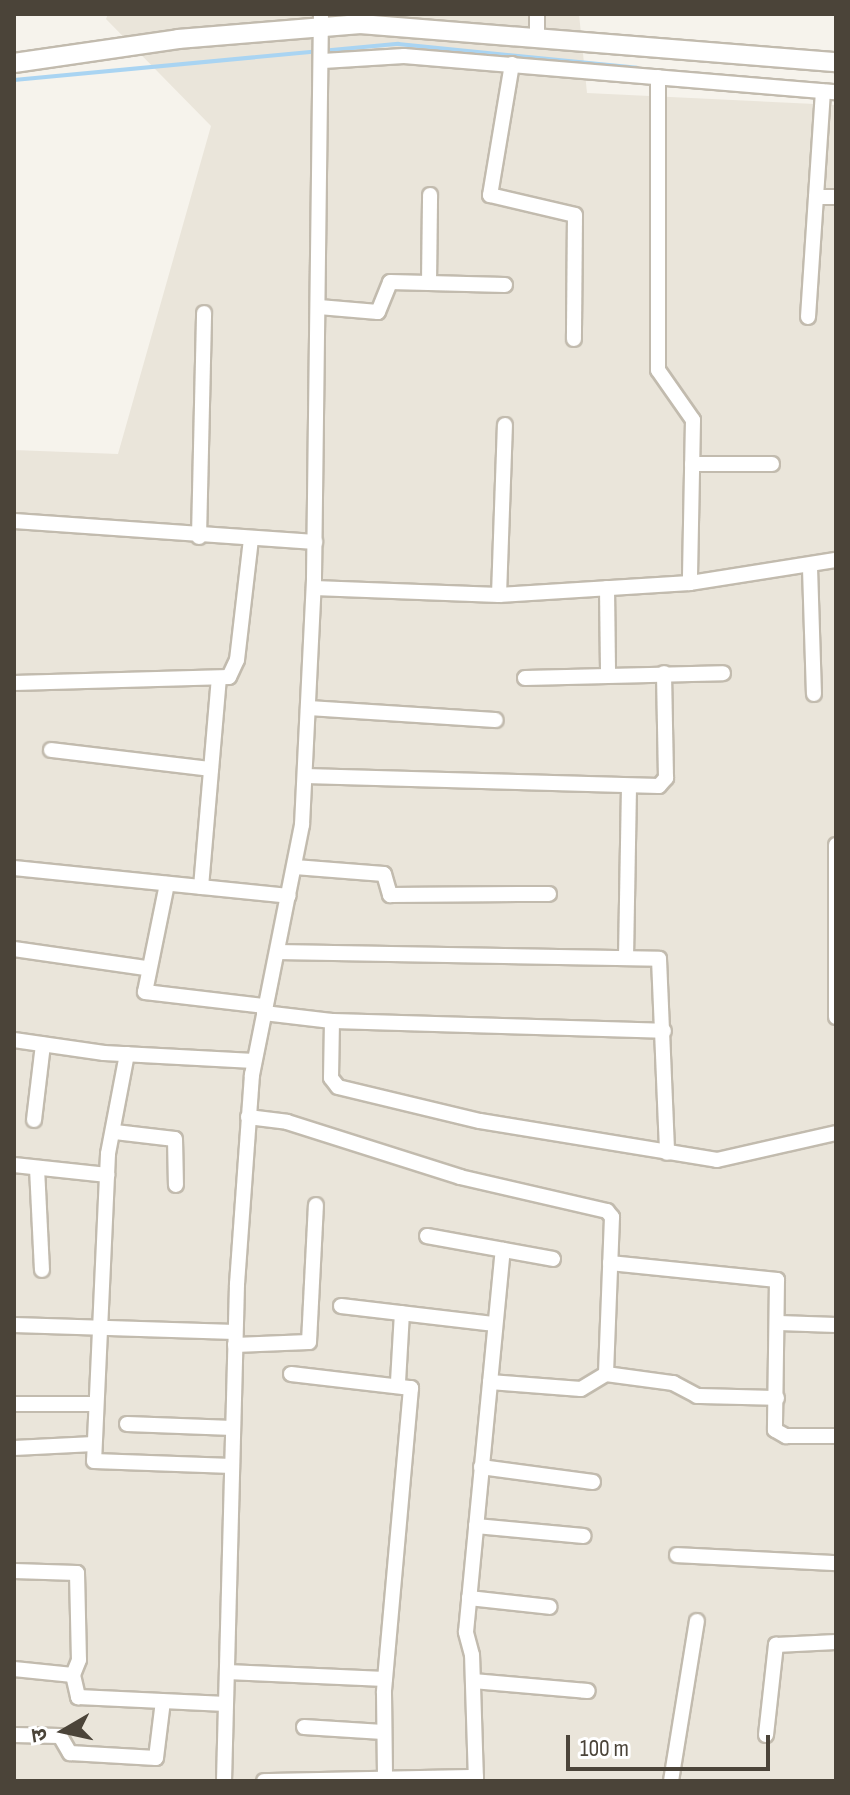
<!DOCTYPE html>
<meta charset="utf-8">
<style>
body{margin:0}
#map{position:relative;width:850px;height:1795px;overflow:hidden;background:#f6f3ec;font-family:"Sofia Sans Condensed","Noto Sans Devanagari",sans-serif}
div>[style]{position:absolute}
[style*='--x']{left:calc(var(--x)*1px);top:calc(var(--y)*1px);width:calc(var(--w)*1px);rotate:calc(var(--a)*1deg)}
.residential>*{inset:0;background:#eae5da}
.stream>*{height:4px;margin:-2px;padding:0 2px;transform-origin:2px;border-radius:2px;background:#a9d4f2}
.roads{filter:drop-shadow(2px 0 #c2bbae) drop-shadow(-2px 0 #c2bbae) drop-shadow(0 2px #c2bbae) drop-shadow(0 -2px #c2bbae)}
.minor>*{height:14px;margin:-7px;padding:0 7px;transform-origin:7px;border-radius:7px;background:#fff}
.tertiary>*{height:18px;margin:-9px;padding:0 9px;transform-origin:9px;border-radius:9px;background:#fff}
span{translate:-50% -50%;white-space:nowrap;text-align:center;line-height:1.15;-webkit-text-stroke:6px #fff;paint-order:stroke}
.frame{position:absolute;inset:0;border:16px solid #4b4439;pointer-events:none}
.north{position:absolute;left:24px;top:1691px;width:80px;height:80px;-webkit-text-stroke:6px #fff;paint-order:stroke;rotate:261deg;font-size:22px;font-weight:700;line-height:32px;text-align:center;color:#4b4439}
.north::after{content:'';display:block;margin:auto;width:28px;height:36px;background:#4b4439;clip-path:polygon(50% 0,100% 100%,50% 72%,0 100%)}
.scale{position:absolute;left:566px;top:1735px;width:204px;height:36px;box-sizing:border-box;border:4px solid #4b4439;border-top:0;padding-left:10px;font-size:24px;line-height:28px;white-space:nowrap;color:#4b4439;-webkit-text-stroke:6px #fff;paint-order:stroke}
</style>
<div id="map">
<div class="residential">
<div style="clip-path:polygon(108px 14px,579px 14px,587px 93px,836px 105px,836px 1781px,14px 1781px,14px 450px,118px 454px,211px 126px,106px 19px)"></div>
</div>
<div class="stream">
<div style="--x:14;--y:80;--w:386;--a:-5.4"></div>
<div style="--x:398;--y:44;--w:240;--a:5.7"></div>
</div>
<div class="roads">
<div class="minor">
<div style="--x:537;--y:34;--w:20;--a:-90"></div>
<div style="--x:323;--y:61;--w:81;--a:-3.5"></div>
<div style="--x:404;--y:56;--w:433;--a:4.8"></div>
<div style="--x:512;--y:64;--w:133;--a:99.5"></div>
<div style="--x:490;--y:195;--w:87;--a:13.2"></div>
<div style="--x:575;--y:215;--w:124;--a:90.5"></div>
<div style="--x:658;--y:77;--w:293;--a:90"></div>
<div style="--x:658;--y:370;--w:61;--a:55"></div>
<div style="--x:693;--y:420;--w:163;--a:91.1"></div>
<div style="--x:816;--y:197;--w:20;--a:0"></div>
<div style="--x:429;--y:283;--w:88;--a:-89.3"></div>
<div style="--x:319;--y:307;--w:59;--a:4.8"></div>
<div style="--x:378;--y:312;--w:32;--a:-68"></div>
<div style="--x:390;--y:282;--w:115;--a:1.5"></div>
<div style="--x:808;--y:317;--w:226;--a:-86.2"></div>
<div style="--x:692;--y:464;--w:80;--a:0"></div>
<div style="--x:14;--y:521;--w:302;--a:4"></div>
<div style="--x:199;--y:537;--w:224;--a:-88.7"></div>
<div style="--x:810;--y:568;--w:126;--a:88.2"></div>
<div style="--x:314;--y:588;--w:185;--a:2.2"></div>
<div style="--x:499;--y:595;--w:191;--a:-3.6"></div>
<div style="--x:690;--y:583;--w:148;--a:-9"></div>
<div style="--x:607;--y:588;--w:87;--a:89.3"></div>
<div style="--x:499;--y:595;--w:170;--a:-88"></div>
<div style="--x:525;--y:678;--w:198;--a:-1.4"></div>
<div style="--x:14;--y:683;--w:215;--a:-1.6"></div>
<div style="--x:229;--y:677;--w:19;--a:-65"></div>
<div style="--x:237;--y:660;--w:122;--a:-83.4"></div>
<div style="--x:308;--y:708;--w:188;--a:3.7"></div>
<div style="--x:51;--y:750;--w:161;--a:6.8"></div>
<div style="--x:305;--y:776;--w:354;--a:1.6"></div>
<div style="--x:659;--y:786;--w:11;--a:-49"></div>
<div style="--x:666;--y:778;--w:105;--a:-91.1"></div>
<div style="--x:836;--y:845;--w:172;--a:90"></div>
<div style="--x:295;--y:867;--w:89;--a:4.5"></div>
<div style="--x:384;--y:874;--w:22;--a:74"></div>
<div style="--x:390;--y:895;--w:159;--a:-0.4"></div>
<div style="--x:14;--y:868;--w:276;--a:5.8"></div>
<div style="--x:167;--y:884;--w:110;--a:101.5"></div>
<div style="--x:145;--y:992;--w:121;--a:6.7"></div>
<div style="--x:201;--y:887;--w:209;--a:-85.1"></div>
<div style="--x:14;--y:949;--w:133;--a:8.2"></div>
<div style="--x:277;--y:952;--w:382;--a:1"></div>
<div style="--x:659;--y:959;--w:194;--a:87.6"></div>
<div style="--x:626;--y:958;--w:172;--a:-89"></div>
<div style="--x:264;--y:1013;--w:68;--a:6.7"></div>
<div style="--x:332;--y:1021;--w:57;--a:91"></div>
<div style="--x:331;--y:1078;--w:11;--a:52"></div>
<div style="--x:338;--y:1087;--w:146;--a:13.5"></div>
<div style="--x:480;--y:1121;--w:240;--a:9.3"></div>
<div style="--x:717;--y:1160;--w:122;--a:-12.8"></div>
<div style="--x:332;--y:1021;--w:332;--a:1.7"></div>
<div style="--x:14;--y:1040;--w:91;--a:8.2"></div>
<div style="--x:104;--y:1053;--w:150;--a:3.1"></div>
<div style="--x:127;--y:1054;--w:102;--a:100.8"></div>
<div style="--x:108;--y:1154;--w:307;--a:92.6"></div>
<div style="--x:94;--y:1461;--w:138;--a:2.1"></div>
<div style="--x:248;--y:1117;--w:39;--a:7"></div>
<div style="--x:287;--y:1122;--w:182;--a:17.6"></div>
<div style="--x:460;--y:1177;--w:151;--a:13"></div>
<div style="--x:607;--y:1211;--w:8;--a:50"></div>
<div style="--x:612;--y:1217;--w:157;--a:92.2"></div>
<div style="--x:606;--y:1374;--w:68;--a:7.7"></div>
<div style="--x:673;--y:1383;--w:27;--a:28"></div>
<div style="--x:697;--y:1396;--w:80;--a:1.4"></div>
<div style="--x:34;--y:1120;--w:76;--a:-83.2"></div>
<div style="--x:115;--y:1132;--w:60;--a:6.7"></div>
<div style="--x:175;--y:1139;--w:46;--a:88.8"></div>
<div style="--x:14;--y:1165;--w:94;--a:6.1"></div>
<div style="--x:37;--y:1168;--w:102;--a:87.2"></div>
<div style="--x:427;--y:1236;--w:128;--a:10.3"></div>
<div style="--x:610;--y:1263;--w:168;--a:5.8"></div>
<div style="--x:777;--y:1280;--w:150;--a:90.8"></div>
<div style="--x:775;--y:1430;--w:13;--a:29"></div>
<div style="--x:786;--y:1436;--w:50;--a:0"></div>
<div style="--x:341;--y:1306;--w:155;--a:6.7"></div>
<div style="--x:779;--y:1323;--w:57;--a:2"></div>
<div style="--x:14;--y:1325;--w:221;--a:1.8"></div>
<div style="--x:235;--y:1345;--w:74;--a:-2.3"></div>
<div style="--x:309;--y:1342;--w:137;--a:-87.1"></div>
<div style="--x:291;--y:1374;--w:121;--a:6.7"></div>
<div style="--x:411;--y:1388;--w:306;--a:95.1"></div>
<div style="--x:384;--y:1693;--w:88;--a:89.3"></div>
<div style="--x:398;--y:1382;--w:69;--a:-86.7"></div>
<div style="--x:490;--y:1382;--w:91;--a:4.4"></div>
<div style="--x:581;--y:1389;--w:29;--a:-31"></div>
<div style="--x:14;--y:1404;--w:82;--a:0"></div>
<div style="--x:127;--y:1424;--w:106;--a:2.2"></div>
<div style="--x:14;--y:1448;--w:80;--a:-2.9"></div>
<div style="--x:481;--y:1467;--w:113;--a:7.6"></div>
<div style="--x:476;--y:1526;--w:108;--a:5.3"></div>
<div style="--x:677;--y:1555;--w:159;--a:2.9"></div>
<div style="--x:14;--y:1571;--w:63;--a:1.8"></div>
<div style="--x:77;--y:1573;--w:87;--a:88.7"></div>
<div style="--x:79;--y:1660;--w:16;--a:112"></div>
<div style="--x:469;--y:1598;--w:81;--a:6.3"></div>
<div style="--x:14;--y:1669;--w:59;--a:5.8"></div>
<div style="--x:73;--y:1675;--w:23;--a:77"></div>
<div style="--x:78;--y:1697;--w:148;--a:2.7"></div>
<div style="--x:227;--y:1672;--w:158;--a:2.5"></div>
<div style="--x:473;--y:1681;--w:115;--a:5"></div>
<div style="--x:304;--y:1727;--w:79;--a:3.6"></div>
<div style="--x:14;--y:1735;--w:46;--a:1.2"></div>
<div style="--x:60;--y:1736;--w:20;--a:60"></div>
<div style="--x:70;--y:1753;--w:86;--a:3.3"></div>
<div style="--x:156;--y:1758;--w:57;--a:-83"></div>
<div style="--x:766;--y:1735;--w:91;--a:-83.7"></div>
<div style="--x:776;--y:1645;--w:60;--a:-2.9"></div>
<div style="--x:224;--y:1781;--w:497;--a:-88.5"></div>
<div style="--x:237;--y:1284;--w:210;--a:-85.9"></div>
<div style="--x:252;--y:1075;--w:255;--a:-78.7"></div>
<div style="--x:302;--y:825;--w:247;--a:-87.2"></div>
<div style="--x:314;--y:578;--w:564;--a:-89.29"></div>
<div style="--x:264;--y:1781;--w:212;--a:-1.1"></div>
<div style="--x:476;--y:1781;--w:126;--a:-91.8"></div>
<div style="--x:472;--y:1655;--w:24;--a:-105"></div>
<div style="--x:466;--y:1632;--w:384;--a:-84.5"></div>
<div style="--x:671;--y:1781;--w:162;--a:-80.8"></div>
</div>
<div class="tertiary">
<div style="--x:14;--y:63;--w:166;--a:-8.3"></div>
<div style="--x:178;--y:39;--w:183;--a:-4.7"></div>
<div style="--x:360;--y:24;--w:478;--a:4.6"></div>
</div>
</div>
<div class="frame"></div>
<div class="north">उ</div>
<div class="scale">100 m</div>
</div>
